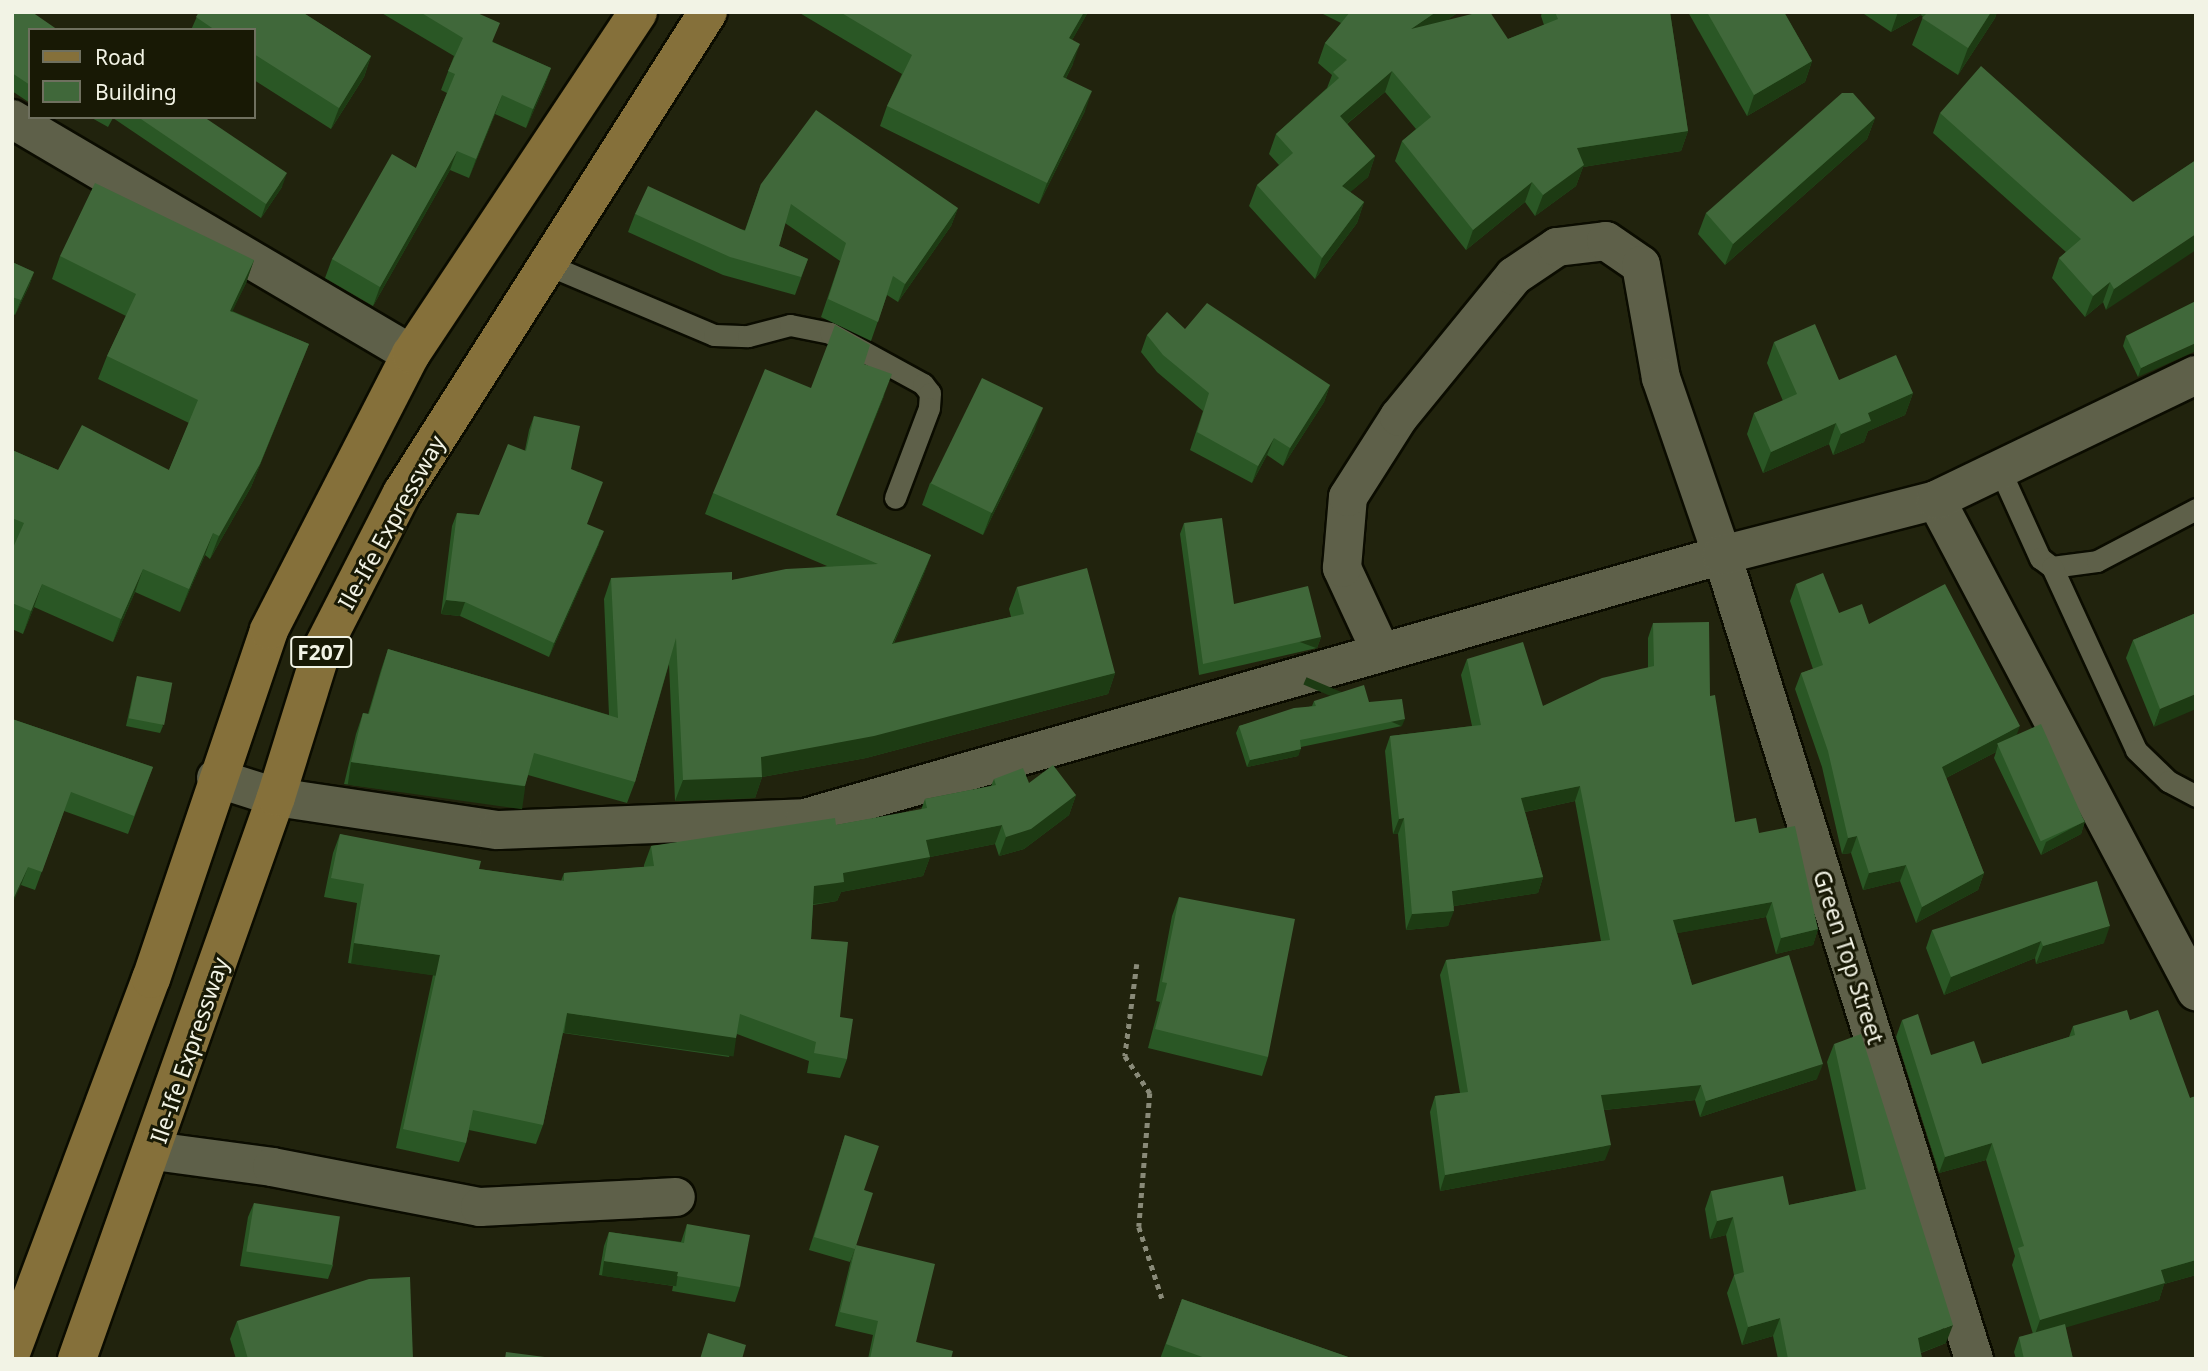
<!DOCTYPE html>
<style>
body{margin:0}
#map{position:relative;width:2208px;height:1371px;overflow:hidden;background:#21230d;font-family:"Noto Sans",sans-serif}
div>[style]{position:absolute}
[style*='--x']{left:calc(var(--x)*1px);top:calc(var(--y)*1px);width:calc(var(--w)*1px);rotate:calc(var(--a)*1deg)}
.path>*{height:4.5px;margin-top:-2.25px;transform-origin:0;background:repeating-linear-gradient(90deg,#898a78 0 5px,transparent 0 10px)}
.roads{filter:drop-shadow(2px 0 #0b0c00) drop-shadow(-2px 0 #0b0c00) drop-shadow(0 2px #0b0c00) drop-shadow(0 -2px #0b0c00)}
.lane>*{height:21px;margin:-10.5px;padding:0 10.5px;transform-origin:10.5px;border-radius:10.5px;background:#5e6049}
.street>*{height:38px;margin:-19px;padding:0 19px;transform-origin:19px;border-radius:19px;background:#5e6049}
.primary>*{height:38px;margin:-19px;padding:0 19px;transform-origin:19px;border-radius:19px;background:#85703a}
.wall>*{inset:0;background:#2a5725}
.shaded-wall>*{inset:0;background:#1d3b13;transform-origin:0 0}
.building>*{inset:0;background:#40683a;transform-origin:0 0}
span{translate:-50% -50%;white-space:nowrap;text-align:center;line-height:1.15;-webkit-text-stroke:6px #181905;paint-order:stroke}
.shield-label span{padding:2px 5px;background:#181905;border:2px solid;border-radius:5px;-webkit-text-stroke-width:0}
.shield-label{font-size:21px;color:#f2f3e5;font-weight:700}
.street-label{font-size:23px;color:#f2f3e5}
.frame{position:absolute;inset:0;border:14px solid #f2f3e5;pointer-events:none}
.legend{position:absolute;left:28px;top:28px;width:228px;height:91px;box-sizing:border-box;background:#181905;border:2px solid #6f705f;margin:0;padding:9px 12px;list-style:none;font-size:21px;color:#f2f3e5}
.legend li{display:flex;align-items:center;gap:14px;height:35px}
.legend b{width:35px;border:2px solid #6f705f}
</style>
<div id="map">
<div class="path">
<div style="--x:1137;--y:964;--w:93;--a:97.4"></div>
<div style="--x:1125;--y:1056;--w:45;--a:56"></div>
<div style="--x:1150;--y:1093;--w:134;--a:94.7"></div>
<div style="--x:1139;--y:1227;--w:75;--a:72.1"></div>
</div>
<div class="roads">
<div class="lane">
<div style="--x:546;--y:264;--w:182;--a:22.9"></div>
<div style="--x:714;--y:335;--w:34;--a:2"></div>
<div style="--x:748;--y:336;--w:43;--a:-14.7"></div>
<div style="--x:790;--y:325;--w:41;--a:11.3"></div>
<div style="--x:830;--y:333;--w:106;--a:28.7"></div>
<div style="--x:923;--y:384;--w:11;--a:52"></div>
<div style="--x:930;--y:393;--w:15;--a:94"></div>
<div style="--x:929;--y:408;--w:96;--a:110.7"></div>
<div style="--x:2000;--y:470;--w:97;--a:65.6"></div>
<div style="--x:2040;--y:558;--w:15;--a:37"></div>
<div style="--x:2052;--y:567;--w:45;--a:-7.6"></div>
<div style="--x:2097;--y:561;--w:112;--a:-27.7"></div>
<div style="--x:2052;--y:567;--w:201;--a:65.3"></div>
<div style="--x:2136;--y:750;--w:45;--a:44.1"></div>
<div style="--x:2168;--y:781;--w:32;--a:28"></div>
</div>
<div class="street">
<div style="--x:12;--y:119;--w:463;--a:30.5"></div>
<div style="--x:1936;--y:500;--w:556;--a:62.1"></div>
<div style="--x:1381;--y:652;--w:93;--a:-114.9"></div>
<div style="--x:1342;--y:568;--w:71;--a:-85.2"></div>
<div style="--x:1348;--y:497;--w:95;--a:-57.5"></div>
<div style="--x:1399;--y:417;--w:182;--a:-50.8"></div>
<div style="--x:1514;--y:276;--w:52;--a:-34"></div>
<div style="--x:1557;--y:247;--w:49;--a:-7"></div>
<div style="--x:1606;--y:241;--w:42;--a:34.4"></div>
<div style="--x:1641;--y:265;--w:115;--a:80"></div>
<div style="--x:1661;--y:378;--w:187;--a:71"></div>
<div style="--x:1722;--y:555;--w:843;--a:72.6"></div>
<div style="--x:216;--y:778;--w:63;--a:17.6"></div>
<div style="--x:276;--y:797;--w:224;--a:8.5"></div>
<div style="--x:498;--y:830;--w:307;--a:-2.2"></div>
<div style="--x:805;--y:818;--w:954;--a:-16"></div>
<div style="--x:1722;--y:555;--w:221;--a:-14.4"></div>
<div style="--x:1936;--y:500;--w:288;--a:-25.7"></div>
<div style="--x:154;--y:1151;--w:119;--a:7.7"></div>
<div style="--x:272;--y:1167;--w:212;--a:10.9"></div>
<div style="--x:480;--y:1207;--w:196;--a:-2.9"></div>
</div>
<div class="primary">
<div style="--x:12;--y:1350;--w:396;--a:-69.5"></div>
<div style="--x:151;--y:979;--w:368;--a:-71.3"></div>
<div style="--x:269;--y:630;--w:310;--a:-62.8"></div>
<div style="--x:411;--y:354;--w:410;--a:-56.4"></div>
<div style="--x:77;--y:1359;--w:596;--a:-70.5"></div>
<div style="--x:276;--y:797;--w:155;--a:-72.7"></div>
<div style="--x:322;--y:649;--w:175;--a:-62.9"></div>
<div style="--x:402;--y:493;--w:570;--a:-57.54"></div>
</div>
</div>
<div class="wall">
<div style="clip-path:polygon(12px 12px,30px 30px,30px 103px,12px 91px)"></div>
<div style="clip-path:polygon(199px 12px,302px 12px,371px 56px,364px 77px,331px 129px,254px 80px,254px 30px,191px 30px)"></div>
<div style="clip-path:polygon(380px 12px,475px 12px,493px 42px,551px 68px,544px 87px,526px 128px,495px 114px,469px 178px,450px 170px,373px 306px,325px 278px,332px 259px,416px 168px,447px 93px,441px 90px,454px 56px)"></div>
<div style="clip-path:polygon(798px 12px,1088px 12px,1072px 40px,1073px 64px,1066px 78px,1085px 111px,1039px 204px,880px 126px,887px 106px,902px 74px)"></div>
<div style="clip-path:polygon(1319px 12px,1459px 12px,1447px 20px,1508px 39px,1544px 25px,1541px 16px,1542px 12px,1670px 12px,1688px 131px,1681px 151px,1583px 167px,1576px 186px,1535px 216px,1525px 202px,1466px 250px,1395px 161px,1402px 141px,1416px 129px,1385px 92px,1347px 124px,1375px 156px,1368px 177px,1350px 192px,1364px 202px,1357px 223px,1315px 279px,1249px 206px,1257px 185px,1279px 165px,1269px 154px,1276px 134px,1327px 88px,1332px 75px,1318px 63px,1325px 43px,1341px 23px)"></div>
<div style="clip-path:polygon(1688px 12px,1784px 12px,1812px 61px,1805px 82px,1747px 116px)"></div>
<div style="clip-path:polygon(1861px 12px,1997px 12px,1995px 18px,1958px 75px,1912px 45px,1923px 17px,1921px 15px,1891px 32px)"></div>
<div style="clip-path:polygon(1940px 113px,2133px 202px,2196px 160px,2106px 310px,2103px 302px,2085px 317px,2052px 278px,2059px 258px,2066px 252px,1933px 133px)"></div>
<div style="clip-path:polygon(90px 117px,204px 117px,282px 187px,261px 218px,113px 118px,108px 127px)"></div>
<div style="clip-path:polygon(1875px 118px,1867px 139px,1725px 265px,1698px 234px,1706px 213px)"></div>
<div style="clip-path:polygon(761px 184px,958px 208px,951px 226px,898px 302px,887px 295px,871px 341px,821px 317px,840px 261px,785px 223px,779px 246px,808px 259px,795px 295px,723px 275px,628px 232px,635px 214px,745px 230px)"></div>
<div style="clip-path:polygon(60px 256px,254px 260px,246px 283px,232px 311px,309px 344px,251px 487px,210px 559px,205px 555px,180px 612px,135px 592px,113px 642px,34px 607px,23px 634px,12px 629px,12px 550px,14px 546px,12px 545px,12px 450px,58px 470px,169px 470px,189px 423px,98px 379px,107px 356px,126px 316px,52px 279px)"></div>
<div style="clip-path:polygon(12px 262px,34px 272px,29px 286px,15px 315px,12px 313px)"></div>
<div style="clip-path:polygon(2196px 301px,2138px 377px,2123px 346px,2126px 336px)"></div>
<div style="clip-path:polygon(1185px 329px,1330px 385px,1324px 402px,1283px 466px,1267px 455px,1252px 483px,1190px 450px,1203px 411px,1157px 372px,1141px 352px,1147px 335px)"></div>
<div style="clip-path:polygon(1774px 342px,1839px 380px,1913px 393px,1905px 415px,1868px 431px,1864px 442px,1833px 455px,1829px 444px,1763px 473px,1747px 434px,1754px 413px,1783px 401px,1767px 363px)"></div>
<div style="clip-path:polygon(864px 364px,884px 396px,836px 515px,931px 555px,923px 576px,894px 643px,1011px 617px,1009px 609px,1017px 587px,1115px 673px,1108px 694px,866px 758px,762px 777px,755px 798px,675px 801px,669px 664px,635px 782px,627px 803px,528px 775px,518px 807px,344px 784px,356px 734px,363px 713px,368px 714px,381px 670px,388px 649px,609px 715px,604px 599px,611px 578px,732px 580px,827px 566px,705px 514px,713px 493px,811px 388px)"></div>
<div style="clip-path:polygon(534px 416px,571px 469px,587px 524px,599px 544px,549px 657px,460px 616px,441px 614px,452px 526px,457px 513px,479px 515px,525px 450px,529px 430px)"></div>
<div style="clip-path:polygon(1035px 429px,983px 535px,922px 505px,930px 483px)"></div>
<div style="clip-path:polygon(1184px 523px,1234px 604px,1321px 637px,1317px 648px,1199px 675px,1180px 534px)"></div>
<div style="clip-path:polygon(1796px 584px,1839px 613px,1869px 624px,2016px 736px,2085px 821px,2081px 834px,2041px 855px,1994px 758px,1996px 752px,1946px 778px,1984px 873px,1978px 890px,1916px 923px,1900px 881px,1863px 890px,1851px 853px,1842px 854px,1822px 767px,1795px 689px,1801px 673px,1813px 669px,1790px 601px)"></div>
<div style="clip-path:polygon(2196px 613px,2154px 727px,2126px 658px,2133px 640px)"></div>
<div style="clip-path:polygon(1653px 623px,1710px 696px,1735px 822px,1759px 833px,1818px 929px,1813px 945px,1776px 954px,1766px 917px,1677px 933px,1692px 985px,1817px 1079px,1700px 1117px,1695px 1100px,1604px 1110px,1605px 1160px,1440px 1191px,1430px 1112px,1435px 1096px,1460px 1093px,1440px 975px,1446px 960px,1601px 941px,1575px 801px,1525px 812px,1543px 877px,1538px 893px,1454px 906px,1448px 926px,1406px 930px,1398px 834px,1393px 834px,1385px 751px,1390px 736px,1472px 726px,1461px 675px,1467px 659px,1543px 706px,1648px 668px,1648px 638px)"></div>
<div style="clip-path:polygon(137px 676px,163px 726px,160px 733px,126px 726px,135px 684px)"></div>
<div style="clip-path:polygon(1314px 701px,1369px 702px,1402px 726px,1301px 747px,1298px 756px,1247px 767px,1236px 733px,1239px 726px,1312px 706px)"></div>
<div style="clip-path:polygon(12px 719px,153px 767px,128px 834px,64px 811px,35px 890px,21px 885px)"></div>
<div style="clip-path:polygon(994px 779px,1029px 783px,1076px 795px,1069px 815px,1024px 849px,999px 856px,995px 844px,930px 857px,923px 876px,841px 892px,837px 901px,813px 905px,811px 939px,840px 1017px,847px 1059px,840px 1078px,807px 1073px,809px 1061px,737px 1034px,729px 1057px,563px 1033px,543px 1125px,536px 1144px,469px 1130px,466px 1143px,459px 1162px,396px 1148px,433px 975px,348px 963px,357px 903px,324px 897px,333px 853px,340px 834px,479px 869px,561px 881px,564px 873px,644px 867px,644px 865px,651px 846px,836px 825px,921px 810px,925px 799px,991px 786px)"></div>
<div style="clip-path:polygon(1179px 897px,1268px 1057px,1262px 1076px,1148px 1048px,1160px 1002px,1156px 1001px,1172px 916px)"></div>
<div style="clip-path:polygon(1932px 930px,2104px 943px,2036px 964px,2035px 958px,1944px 995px,1926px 948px)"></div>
<div style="clip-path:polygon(1902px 1020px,1931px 1055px,1982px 1064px,2069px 1037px,2073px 1026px,2130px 1020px,2190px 1098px,2196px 1096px,2196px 1275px,2164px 1284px,2159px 1300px,2065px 1327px,2073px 1359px,2016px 1359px,2014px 1352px,2019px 1337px,2033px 1334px,2012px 1265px,2015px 1256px,1986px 1160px,1939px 1173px,1896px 1037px)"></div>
<div style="clip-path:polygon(1834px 1044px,1946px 1343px,1921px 1353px,1922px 1359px,1778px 1359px,1773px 1336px,1742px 1345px,1727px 1293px,1734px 1275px,1726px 1235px,1710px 1239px,1705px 1209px,1711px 1191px,1789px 1205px,1856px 1191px,1827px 1062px)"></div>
<div style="clip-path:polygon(845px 1135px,864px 1190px,855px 1249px,850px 1262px,809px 1250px)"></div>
<div style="clip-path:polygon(254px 1203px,333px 1265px,328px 1279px,240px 1266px,248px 1217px)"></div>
<div style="clip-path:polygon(687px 1224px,740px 1287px,735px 1302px,672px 1291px,673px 1286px,599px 1275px,604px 1246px,609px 1232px,681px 1242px)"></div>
<div style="clip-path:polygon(856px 1245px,916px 1342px,951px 1359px,868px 1359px,873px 1335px,835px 1326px,851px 1260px)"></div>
<div style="clip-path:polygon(1182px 1299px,1354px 1359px,1160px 1359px)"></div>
<div style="clip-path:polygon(237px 1321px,413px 1359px,236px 1359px,230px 1339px)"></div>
</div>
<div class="shaded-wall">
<div style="clip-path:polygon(1084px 12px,1088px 12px,1062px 58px,1069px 38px)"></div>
<div style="clip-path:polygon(1436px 12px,1459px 12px,1404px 49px,1411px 29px)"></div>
<div style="clip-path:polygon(1898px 12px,1922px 12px,1921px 15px,1891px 32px)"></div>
<div style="clip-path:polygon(1991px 12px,1997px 12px,1995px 18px,1958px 75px,1968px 48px)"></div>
<div style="clip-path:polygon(1080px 44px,1073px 64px,1056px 97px,1063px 77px)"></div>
<div style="clip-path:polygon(371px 56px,364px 77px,331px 129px,339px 108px)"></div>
<div style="clip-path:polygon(1812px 61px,1805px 82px,1747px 116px,1754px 95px)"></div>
<div style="clip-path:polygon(551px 68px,544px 87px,526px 128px,533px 109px)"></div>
<div style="clip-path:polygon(1392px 71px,1385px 92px,1332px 136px,1340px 116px)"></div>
<div style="clip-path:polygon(1092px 91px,1085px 111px,1039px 204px,1047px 183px)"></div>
<div style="clip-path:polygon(502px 95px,495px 114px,469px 178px,476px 159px)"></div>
<div style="clip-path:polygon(1875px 118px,1867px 139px,1725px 265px,1733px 244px)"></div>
<div style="clip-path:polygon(1688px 131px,1681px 151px,1583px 167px,1576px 186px,1535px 216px,1543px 195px,1577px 148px)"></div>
<div style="clip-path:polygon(457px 151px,450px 170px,373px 306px,380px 287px)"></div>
<div style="clip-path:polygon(1375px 156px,1368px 177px,1334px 206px,1342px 186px)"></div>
<div style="clip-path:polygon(287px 173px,282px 187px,261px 218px,266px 204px)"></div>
<div style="clip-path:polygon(1532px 182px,1525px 202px,1466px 250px,1473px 230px)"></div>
<div style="clip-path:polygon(1364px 202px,1357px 223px,1315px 279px,1322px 258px)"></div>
<div style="clip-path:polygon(958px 208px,951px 226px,898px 302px,905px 284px)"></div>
<div style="clip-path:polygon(2196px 234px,2196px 250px,2106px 310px,2114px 289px)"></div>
<div style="clip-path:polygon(254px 260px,246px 283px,222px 333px,230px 311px)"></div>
<div style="clip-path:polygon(34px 272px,29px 286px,15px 315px,21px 300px)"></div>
<div style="clip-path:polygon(2110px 282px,2103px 302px,2085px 317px,2093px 296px)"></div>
<div style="clip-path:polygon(2196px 343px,2196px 351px,2138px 377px,2141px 368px)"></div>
<div style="clip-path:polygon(309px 344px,251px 487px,210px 559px,219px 536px)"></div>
<div style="clip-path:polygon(892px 374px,884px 396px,828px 536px,836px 515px)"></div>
<div style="clip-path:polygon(1330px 385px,1324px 402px,1283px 466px,1290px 448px)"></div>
<div style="clip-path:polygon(1913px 393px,1905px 415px,1868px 431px,1864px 442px,1833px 455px,1841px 434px,1868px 413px)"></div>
<div style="clip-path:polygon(1043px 408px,1035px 429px,983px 535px,991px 514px)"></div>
<div style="clip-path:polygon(1836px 423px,1829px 444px,1763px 473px,1771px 452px)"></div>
<div style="clip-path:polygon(1274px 438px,1267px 455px,1252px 483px,1258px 466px)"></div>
<div style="clip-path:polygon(604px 531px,599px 544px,549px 657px,554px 643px)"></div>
<div style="clip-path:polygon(213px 533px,205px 555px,180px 612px,189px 589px)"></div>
<div style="clip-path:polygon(931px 555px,923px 576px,884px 665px,892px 644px)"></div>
<div style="clip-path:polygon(143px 569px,135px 592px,113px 642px,121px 619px)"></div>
<div style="clip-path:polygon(42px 584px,34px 607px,23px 634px,31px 611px)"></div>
<div style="clip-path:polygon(446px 600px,465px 602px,460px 616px,441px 614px)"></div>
<div style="left:1321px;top:637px;width:12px;height:121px;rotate:110deg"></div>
<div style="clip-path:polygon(1115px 673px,1108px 694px,866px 758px,762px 777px,755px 798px,675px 801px,683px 780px,761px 757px)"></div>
<div style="clip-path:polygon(2196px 694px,2196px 709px,2154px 727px,2160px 709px)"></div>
<div style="left:1405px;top:719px;width:8px;height:107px;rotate:113deg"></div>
<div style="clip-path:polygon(2020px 726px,2014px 742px,1998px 745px,1996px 752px,1936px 783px,1942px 767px)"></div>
<div style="clip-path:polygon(1301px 749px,1298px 756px,1247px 767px,1250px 760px)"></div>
<div style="left:351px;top:762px;width:176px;height:23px;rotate:8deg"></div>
<div style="clip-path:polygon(1580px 786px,1575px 801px,1515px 814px,1521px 798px)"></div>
<div style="clip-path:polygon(1076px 795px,1069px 815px,1024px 849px,999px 856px,1006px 837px)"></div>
<div style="clip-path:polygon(1404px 818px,1398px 834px,1393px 834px,1399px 819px)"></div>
<div style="clip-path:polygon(2085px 821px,2081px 834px,2041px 855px,2046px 842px)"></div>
<div style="clip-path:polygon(1002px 825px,995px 844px,930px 857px,923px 876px,841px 892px,837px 901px,807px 905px,814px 886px,843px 873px,926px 840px)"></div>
<div style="clip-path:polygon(1857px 836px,1851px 853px,1842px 854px,1848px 838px)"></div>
<div style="clip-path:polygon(1906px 865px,1900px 881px,1863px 890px,1869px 873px)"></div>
<div style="clip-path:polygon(28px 867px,21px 885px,12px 905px,12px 902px)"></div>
<div style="clip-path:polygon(1984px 873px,1978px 890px,1916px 923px,1922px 907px)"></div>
<div style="clip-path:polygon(1543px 877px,1538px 893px,1447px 907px,1452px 891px)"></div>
<div style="clip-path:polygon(1772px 902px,1766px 917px,1668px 935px,1673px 920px)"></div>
<div style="clip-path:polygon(1454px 911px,1448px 926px,1406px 930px,1412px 914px)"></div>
<div style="clip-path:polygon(2110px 926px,2104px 943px,2036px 964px,2043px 946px)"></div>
<div style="clip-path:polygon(1818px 929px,1813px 945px,1776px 954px,1781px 938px)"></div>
<div style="clip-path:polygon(2041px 941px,2035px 958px,1944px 995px,1951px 977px)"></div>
<div style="left:354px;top:943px;width:87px;height:21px;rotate:8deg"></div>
<div style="left:567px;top:1013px;width:171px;height:20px;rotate:8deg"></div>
<div style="clip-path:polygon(1823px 1064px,1817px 1079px,1700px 1117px,1706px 1101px)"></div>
<div style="clip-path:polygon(1701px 1085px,1695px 1100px,1595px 1111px,1601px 1095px)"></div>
<div style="clip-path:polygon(1992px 1143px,1986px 1160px,1939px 1173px,1945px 1157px)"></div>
<div style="clip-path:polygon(1611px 1145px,1605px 1160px,1440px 1191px,1445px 1175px)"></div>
<div style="clip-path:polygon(1733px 1217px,1726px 1235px,1710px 1239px,1717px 1221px)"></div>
<div style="clip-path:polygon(2196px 1260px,2196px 1275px,2164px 1284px,2159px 1300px,2034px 1337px,2040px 1320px,2161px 1270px)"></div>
<div style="left:604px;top:1261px;width:75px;height:15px;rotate:8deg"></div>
<div style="clip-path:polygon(1780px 1318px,1773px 1336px,1742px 1345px,1748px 1327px)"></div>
<div style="clip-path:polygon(1953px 1325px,1946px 1343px,1912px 1356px,1918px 1338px)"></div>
</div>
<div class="building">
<div style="clip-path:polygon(12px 12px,32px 12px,58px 30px,30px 30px,30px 85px,12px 73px)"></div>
<div style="clip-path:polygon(199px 12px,302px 12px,371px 56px,339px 108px,254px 54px,254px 30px,215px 30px,196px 17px)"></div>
<div style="clip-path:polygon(420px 12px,475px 12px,500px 23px,492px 42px,551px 68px,533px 109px,502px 95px,476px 159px,457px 151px,380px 287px,332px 259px,392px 154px,416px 168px,455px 74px,448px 71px,463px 38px)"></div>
<div style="clip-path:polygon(840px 12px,1084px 12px,1069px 38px,1080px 44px,1063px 77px,1092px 91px,1047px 183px,887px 106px,912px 55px)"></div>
<div style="clip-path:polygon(1350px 12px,1436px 12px,1411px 29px,1480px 12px,1490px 12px,1508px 39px,1558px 19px,1555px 12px,1670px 12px,1688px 131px,1577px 148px,1584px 165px,1543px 195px,1532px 182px,1473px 230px,1402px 141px,1431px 117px,1392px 71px,1340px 116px,1375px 156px,1342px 186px,1364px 202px,1322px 258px,1257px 185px,1293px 153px,1276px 134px,1339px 78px,1333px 72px,1347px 60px,1325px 43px)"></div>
<div style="clip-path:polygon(1707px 12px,1784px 12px,1812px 61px,1754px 95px)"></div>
<div style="clip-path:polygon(1928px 12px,1991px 12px,1968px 48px,1922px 18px)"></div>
<div style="clip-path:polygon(1981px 66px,2133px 202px,2196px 160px,2196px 234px,2114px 289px,2110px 282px,2093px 296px,2059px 258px,2081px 239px,1940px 113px)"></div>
<div style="clip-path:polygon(1842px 93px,1853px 93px,1875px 118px,1733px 244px,1706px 213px)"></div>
<div style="clip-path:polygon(816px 110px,958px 208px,905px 284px,893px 276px,878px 322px,828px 299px,846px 243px,791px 204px,779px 246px,808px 259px,801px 277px,730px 257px,635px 214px,648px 186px,745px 231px,761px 184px)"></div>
<div style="clip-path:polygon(138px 117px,204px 117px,287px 173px,266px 204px)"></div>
<div style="clip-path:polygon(95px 183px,254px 260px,230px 311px,309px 344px,260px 464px,219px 536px,213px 533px,189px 589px,143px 569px,121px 619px,42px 584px,31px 611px,12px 603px,12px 550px,24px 523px,12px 518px,12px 450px,58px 470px,82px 425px,169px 470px,198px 400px,107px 356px,136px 294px,60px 256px)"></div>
<div style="clip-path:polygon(12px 262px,34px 272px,21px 300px,12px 297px)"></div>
<div style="clip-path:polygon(2196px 301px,2196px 343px,2141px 368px,2126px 336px)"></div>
<div style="clip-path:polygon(1207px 303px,1330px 385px,1290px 448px,1274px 438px,1258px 466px,1197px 432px,1209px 393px,1163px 355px,1147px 335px,1167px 312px,1185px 329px)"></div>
<div style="clip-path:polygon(1815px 324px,1839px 380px,1896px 355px,1913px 393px,1868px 413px,1871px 421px,1841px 434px,1836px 423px,1771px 452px,1754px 413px,1797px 394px,1774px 342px)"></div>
<div style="clip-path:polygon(835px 325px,870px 345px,864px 364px,892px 374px,836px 515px,931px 555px,892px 644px,1024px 614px,1017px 587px,1087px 568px,1115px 673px,874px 736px,761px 757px,762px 777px,683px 780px,676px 638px,635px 782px,534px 753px,525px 786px,351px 762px,363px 713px,369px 714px,388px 649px,618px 718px,611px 578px,732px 572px,732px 580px,786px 569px,878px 564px,713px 493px,765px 369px,811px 388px)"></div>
<div style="left:982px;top:378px;width:68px;height:117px;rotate:26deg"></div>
<div style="clip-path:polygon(534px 416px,580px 426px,571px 469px,603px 482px,587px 524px,604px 531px,554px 643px,465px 602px,446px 600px,457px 513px,479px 515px,508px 444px,526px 451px)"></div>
<div style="clip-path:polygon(1222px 518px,1234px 604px,1308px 586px,1321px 637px,1203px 664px,1184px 523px)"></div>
<div style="clip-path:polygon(1823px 573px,1839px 613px,1862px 604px,1869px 624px,1945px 584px,2020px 726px,1942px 767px,1984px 873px,1922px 907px,1906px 865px,1869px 873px,1857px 836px,1848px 838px,1828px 751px,1801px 673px,1823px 665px,1796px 584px)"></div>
<div style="clip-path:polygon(2196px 613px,2196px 694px,2160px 709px,2133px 640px)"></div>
<div style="clip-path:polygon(1709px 622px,1710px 696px,1715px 695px,1735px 822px,1756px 818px,1759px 833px,1795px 826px,1818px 929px,1781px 938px,1772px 902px,1673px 920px,1692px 985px,1789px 955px,1823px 1064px,1706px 1101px,1701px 1085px,1601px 1095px,1611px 1145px,1445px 1175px,1435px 1096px,1468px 1092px,1446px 960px,1610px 940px,1580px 786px,1521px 798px,1543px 877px,1452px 891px,1454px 911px,1412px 914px,1404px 818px,1399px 819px,1390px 736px,1481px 725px,1467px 659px,1523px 642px,1543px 706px,1602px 678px,1654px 666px,1653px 623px)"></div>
<div style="left:137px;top:676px;width:36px;height:43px;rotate:11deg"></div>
<div style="clip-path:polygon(1364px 685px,1369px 702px,1402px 699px,1405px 719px,1300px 740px,1301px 749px,1250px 760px,1239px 726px,1294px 708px,1316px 706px,1314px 701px)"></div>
<div style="clip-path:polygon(12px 719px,153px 767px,134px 816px,71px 792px,42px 872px,28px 867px,12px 902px)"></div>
<div style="left:2041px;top:724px;width:107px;height:48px;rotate:66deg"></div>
<div style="clip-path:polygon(1053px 765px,1076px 795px,1031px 829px,1006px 837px,1002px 825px,926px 840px,930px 857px,843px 873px,844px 882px,814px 886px,811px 939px,848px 942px,840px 1017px,853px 1019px,847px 1059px,814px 1053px,816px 1042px,740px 1014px,736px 1038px,567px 1013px,543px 1125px,473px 1110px,466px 1143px,403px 1129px,440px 955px,354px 943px,364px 884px,331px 878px,340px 834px,481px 861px,479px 869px,564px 881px,564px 873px,654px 866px,651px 846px,835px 818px,836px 825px,927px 808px,925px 799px,996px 785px,994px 779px,1023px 768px,1029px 783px)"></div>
<div style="clip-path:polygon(2097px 881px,2110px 926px,2043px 946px,2041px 941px,1951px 977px,1932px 930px)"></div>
<div style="clip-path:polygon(1179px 897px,1295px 919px,1268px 1057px,1155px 1029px,1167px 983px,1162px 982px)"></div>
<div style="clip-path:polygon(2127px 1010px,2130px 1020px,2158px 1010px,2190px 1098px,2196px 1096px,2196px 1260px,2161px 1270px,2165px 1283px,2040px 1320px,2018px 1248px,2024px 1246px,1992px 1143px,1945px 1157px,1902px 1020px,1918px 1014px,1931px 1055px,1974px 1041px,1982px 1064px,2075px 1035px,2073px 1026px)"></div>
<div style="clip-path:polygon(1861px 1034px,1953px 1325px,1918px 1338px,1922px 1359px,1788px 1359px,1780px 1318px,1748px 1327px,1734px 1275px,1744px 1272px,1733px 1217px,1717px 1221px,1711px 1191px,1783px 1176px,1789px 1205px,1866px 1189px,1834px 1044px)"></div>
<div style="clip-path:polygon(845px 1135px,879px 1146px,864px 1190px,873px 1193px,855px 1249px,814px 1237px)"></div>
<div style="left:254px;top:1203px;width:87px;height:49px;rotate:9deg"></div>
<div style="clip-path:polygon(687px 1224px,750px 1235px,740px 1287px,677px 1276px,678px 1272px,604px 1261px,609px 1232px,684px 1243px)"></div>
<div style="clip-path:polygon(856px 1245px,935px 1264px,916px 1342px,953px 1351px,951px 1359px,870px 1359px,878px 1321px,840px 1312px)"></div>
<div style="clip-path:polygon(410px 1277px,413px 1359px,248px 1359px,237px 1321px,369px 1279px)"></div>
<div style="clip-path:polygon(1182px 1299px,1354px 1359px,1208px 1359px,1166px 1344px)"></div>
<div style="clip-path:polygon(2065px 1324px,2073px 1359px,2024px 1359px,2019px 1337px)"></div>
<div style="clip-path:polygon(708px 1333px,746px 1345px,742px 1359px,700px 1359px)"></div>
<div style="clip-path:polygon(506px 1352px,560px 1359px,505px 1359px)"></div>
</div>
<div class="shield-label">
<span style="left:321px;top:652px">F207</span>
</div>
<div class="street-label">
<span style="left:391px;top:522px;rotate:-61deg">Ile-Ife Expressway</span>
<span style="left:1849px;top:957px;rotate:72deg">Green Top Street</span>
<span style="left:189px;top:1050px;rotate:-71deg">Ile-Ife Expressway</span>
</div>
<div class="frame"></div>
<ul class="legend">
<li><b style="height:9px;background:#85703a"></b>Road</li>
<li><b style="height:19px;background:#40683a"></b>Building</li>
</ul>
</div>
